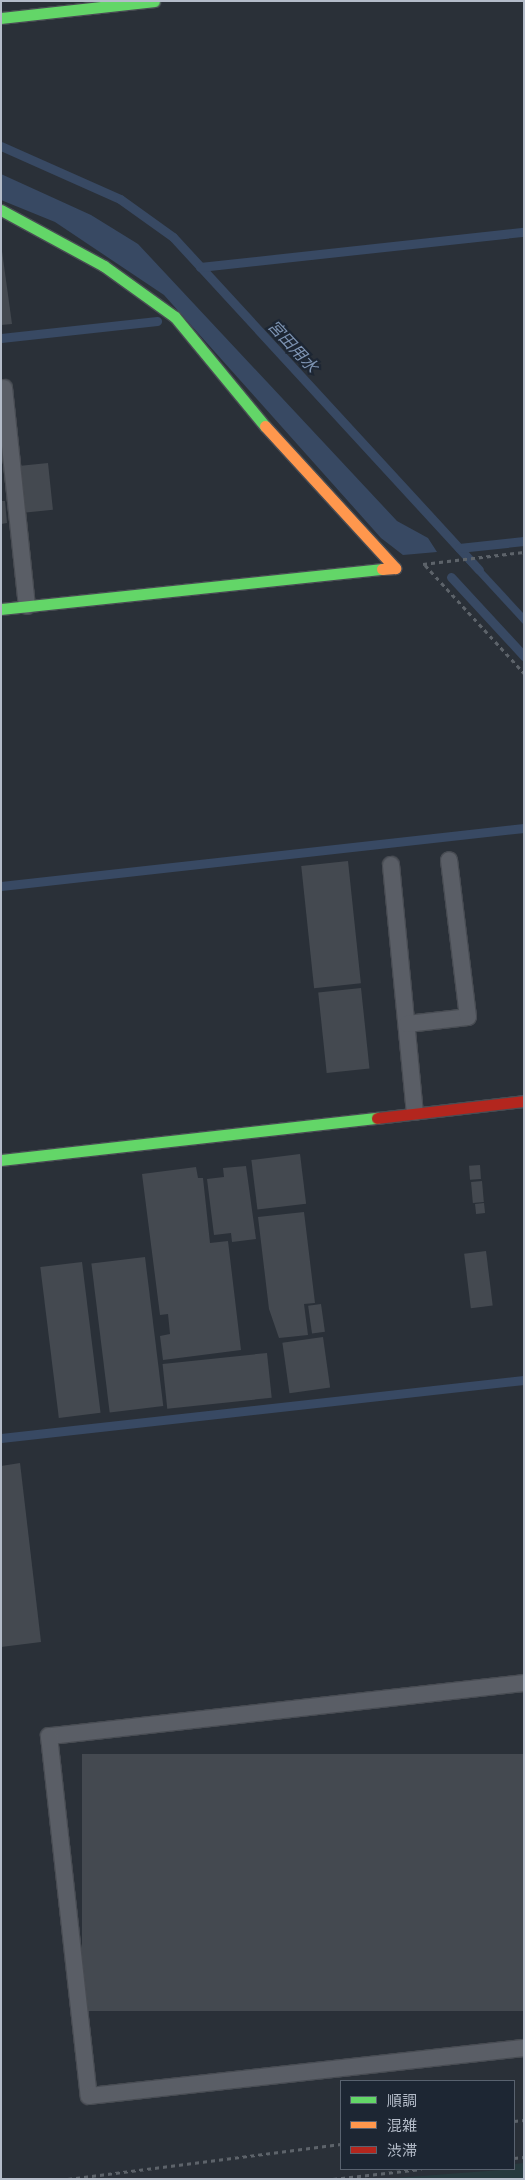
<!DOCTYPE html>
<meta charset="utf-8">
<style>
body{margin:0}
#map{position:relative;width:525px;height:2180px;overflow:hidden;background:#2a3038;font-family:"Open Sans","Noto Sans JP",sans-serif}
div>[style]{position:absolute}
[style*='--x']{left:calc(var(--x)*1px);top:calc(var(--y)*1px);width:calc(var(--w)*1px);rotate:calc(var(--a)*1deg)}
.green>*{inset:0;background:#273a3e}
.water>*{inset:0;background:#384963}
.stream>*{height:9px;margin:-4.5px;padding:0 4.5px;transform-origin:4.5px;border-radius:4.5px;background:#384963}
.building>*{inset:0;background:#444950;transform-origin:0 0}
.path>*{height:3px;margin-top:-1.5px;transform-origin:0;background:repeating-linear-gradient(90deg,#5d636a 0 4px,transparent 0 8px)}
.roads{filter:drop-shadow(1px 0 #484c53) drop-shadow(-1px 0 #484c53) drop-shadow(0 1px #484c53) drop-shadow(0 -1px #484c53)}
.lane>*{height:16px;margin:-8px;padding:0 8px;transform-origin:8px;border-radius:8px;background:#5a5e66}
.fast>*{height:11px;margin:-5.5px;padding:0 5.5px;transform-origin:5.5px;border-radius:5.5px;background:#63d668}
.slow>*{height:11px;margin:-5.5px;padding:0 5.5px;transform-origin:5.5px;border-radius:5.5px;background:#ff974d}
.jam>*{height:11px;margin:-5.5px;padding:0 5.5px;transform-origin:5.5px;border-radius:5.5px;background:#b3261e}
span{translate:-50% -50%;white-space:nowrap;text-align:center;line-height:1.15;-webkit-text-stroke:4.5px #1d2633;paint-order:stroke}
.water-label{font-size:16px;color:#7c92b1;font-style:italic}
.frame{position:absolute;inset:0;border:2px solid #b4bcc9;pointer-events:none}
.legend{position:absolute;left:340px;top:2080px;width:175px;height:90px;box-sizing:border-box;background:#1d2633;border:1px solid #59626f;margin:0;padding:6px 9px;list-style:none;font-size:15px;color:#b4bcc9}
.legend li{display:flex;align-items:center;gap:10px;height:25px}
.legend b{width:25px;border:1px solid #59626f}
</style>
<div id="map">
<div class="green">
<div style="clip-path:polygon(524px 2163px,524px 2179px,382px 2179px,514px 2169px,514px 2164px)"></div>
</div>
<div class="water">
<div style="clip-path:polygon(1px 174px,91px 215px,138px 244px,397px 521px,428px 538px,437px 552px,403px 555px,381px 538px,164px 295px,55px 222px,1px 200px)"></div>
<div style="clip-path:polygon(475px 561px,524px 614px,524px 625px,466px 562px)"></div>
</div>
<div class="stream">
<div style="--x:1;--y:146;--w:130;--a:24"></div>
<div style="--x:120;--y:199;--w:65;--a:35.6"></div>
<div style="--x:173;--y:237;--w:452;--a:47.4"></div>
<div style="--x:200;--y:267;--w:326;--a:-6.2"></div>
<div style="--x:1;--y:338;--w:157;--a:-6.2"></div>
<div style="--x:459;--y:548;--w:65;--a:-6.1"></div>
<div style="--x:451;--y:577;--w:108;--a:47.3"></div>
<div style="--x:1;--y:886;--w:526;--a:-6.33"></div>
<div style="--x:1;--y:1438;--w:526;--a:-6.33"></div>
</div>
<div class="building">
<div style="clip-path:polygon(1px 244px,12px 324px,1px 325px)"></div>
<div style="left:48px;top:463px;width:47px;height:27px;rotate:84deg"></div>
<div style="clip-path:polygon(1px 501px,5px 501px,7px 523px,1px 524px)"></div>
<div style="left:348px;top:861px;width:123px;height:47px;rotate:84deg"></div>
<div style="left:361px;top:988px;width:81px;height:43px;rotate:84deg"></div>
<div style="left:300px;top:1154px;width:50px;height:49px;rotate:83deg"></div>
<div style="left:480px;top:1165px;width:14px;height:11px;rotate:86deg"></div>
<div style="clip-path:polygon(246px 1166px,256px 1239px,232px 1242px,231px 1233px,214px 1235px,207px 1179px,224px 1177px,223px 1168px)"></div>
<div style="clip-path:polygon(196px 1167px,198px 1178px,203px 1178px,210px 1243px,228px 1241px,241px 1350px,163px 1360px,160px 1336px,170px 1334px,168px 1314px,160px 1315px,142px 1174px)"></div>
<div style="left:482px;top:1181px;width:21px;height:11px;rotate:85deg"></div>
<div style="left:484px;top:1203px;width:10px;height:9px;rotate:84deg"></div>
<div style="clip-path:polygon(304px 1212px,315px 1303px,304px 1304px,308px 1335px,279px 1338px,269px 1309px,258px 1217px)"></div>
<div style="left:486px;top:1251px;width:55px;height:22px;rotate:83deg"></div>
<div style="left:145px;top:1257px;width:150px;height:54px;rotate:83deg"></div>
<div style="left:82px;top:1262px;width:152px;height:42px;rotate:83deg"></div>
<div style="left:321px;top:1304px;width:28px;height:13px;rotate:82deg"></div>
<div style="left:323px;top:1337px;width:51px;height:41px;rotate:82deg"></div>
<div style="left:267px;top:1353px;width:45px;height:105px;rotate:84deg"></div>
<div style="clip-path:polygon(20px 1463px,41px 1642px,1px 1647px,1px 1466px)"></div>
<div style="left:524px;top:1754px;width:257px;height:442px;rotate:90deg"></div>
</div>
<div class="path">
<div style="--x:423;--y:564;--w:102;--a:-6.8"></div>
<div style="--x:425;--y:565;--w:147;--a:47.5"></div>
<div style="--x:514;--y:2121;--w:10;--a:-6"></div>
<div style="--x:514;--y:2158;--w:10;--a:-6"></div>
<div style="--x:68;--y:2179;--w:275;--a:-7.3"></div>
<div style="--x:333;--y:2179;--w:89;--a:-6.5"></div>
</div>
<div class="roads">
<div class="lane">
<div style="--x:4;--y:388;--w:219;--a:84"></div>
<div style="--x:391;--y:865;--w:248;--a:84.5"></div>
<div style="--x:407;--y:1024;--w:61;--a:-6.5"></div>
<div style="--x:468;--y:1017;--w:158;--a:-96.9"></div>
<div style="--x:524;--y:1683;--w:478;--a:173.6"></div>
<div style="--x:49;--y:1736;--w:362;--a:83.7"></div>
<div style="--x:89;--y:2096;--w:438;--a:-6.3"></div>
</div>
<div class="fast">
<div style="--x:1;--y:18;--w:154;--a:-6.3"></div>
<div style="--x:1;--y:210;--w:117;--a:28.5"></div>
<div style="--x:104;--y:266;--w:87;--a:35.7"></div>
<div style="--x:175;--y:317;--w:141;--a:50.5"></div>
<div style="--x:1;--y:609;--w:383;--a:-6"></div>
<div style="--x:1;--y:1160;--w:378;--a:-6.4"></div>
</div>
<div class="slow">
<div style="--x:265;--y:426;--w:193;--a:47.5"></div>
<div style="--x:395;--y:568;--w:13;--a:176"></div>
</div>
<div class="jam">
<div style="--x:377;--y:1118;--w:148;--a:-6.6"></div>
</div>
</div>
<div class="water-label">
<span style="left:293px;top:346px;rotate:47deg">宮田用水</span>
</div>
<div class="frame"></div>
<ul class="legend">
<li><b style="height:6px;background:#63d668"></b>順調</li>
<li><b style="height:6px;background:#ff974d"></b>混雑</li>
<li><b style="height:6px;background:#b3261e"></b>渋滞</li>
</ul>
</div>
